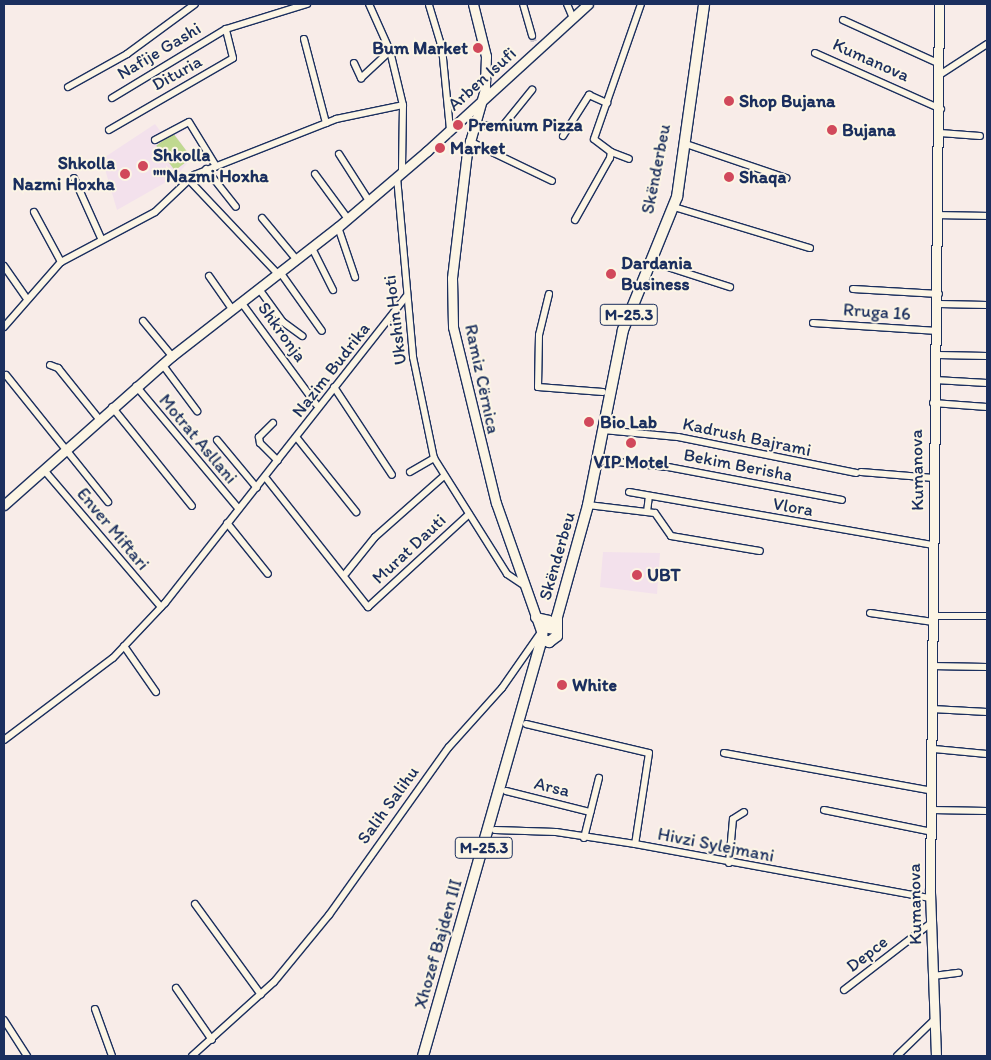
<!DOCTYPE html>
<meta charset="utf-8">
<style>
body{margin:0}
#map{position:relative;width:991px;height:1060px;overflow:hidden;background:#f8ece8;font-family:Itim,sans-serif}
div>[style]{position:absolute}
[style*='--x']{left:calc(var(--x)*1px);top:calc(var(--y)*1px);width:calc(var(--w)*1px);rotate:calc(var(--a)*1deg)}
.built>*{inset:0;background:#f3e1ec}
.green>*{inset:0;background:#c0d990;transform-origin:0 0}
.street-tunnel>*{height:6px;margin-top:-3px;transform-origin:0;background:repeating-linear-gradient(90deg,#ccc6cc 0 6px,transparent 0 9px)}
.roads{filter:drop-shadow(1px 0 #1b2f5e) drop-shadow(-1px 0 #1b2f5e) drop-shadow(0 1px #1b2f5e) drop-shadow(0 -1px #1b2f5e)}
.street>*{height:6px;margin:-3px;padding:0 3px;transform-origin:3px;border-radius:3px;background:#fcf5e5}
.secondary>*{height:9px;margin:-4.5px;padding:0 4.5px;transform-origin:4.5px;border-radius:4.5px;background:#fcf5e5}
.primary>*{height:10px;margin:-5px;padding:0 5px;transform-origin:5px;border-radius:5px;background:#fcf5e5}
.dots>*{width:14px;height:14px;translate:-50% -50%;box-sizing:border-box;border:2px solid #fcf5e5;border-radius:50%}
span{translate:-50% -50%;white-space:nowrap;text-align:center;line-height:1.15;-webkit-text-stroke:4px #fcf5e5;paint-order:stroke}
.shield-label span{padding:1px 4px;background:#fcf5e5;border:1px solid;border-radius:4px;-webkit-text-stroke-width:0}
.shield-label{font-size:16px;color:#1b2f5e;font-weight:700}
.poi-label{font-size:18px;color:#1b2f5e;font-weight:700}
.right{translate:-100% -50%;text-align:right}
.left{translate:0 -50%;text-align:left}
.street-label{font-size:18px;color:#1b2f5e}
.frame{position:absolute;inset:0;border:5px solid #1b2f5e;pointer-events:none}
</style>
<div id="map">
<div class="built">
<div style="clip-path:polygon(185px 119px,190px 126px,176px 136px,192px 158px,175px 177px,117px 210px,102px 159px,155px 124px,161px 132px)"></div>
<div style="clip-path:polygon(603px 552px,660px 553px,657px 594px,600px 587px)"></div>
</div>
<div class="green">
<div style="left:173px;top:133px;width:31px;height:21px;rotate:53deg"></div>
</div>
<div class="street-tunnel">
<div style="--x:532;--y:36;--w:9;--a:72"></div>
</div>
<div class="roads">
<div class="street">
<div style="--x:369;--y:4;--w:51;--a:65.9"></div>
<div style="--x:390;--y:51;--w:56;--a:76.5"></div>
<div style="--x:403;--y:105;--w:67;--a:90.9"></div>
<div style="--x:523;--y:4;--w:33;--a:74"></div>
<div style="--x:567;--y:4;--w:15;--a:67"></div>
<div style="--x:429;--y:5;--w:45;--a:73.2"></div>
<div style="--x:442;--y:48;--w:82;--a:84.4"></div>
<div style="--x:843;--y:20;--w:104;--a:24.4"></div>
<div style="--x:304;--y:39;--w:87;--a:75.3"></div>
<div style="--x:815;--y:53;--w:138;--a:24"></div>
<div style="--x:354;--y:63;--w:17;--a:65"></div>
<div style="--x:361;--y:78;--w:40;--a:-43"></div>
<div style="--x:941;--y:74;--w:55;--a:-33.1"></div>
<div style="--x:68;--y:87;--w:68;--a:-29.2"></div>
<div style="--x:127;--y:54;--w:84;--a:-36.3"></div>
<div style="--x:112;--y:98;--w:133;--a:-31.2"></div>
<div style="--x:226;--y:29;--w:85;--a:-17.2"></div>
<div style="--x:473;--y:124;--w:29;--a:6"></div>
<div style="--x:502;--y:127;--w:48;--a:-51"></div>
<div style="--x:109;--y:130;--w:143;--a:-30.1"></div>
<div style="--x:233;--y:58;--w:30;--a:-104"></div>
<div style="--x:940;--y:133;--w:40;--a:4.3"></div>
<div style="--x:563;--y:136;--w:49;--a:-57.6"></div>
<div style="--x:589;--y:95;--w:20;--a:24"></div>
<div style="--x:155;--y:140;--w:38;--a:-28"></div>
<div style="--x:189;--y:122;--w:52;--a:58.5"></div>
<div style="--x:469;--y:141;--w:92;--a:25.7"></div>
<div style="--x:686;--y:144;--w:106;--a:18.8"></div>
<div style="--x:611;--y:152;--w:19;--a:21"></div>
<div style="--x:339;--y:154;--w:56;--a:57.4"></div>
<div style="--x:206;--y:169;--w:48;--a:51.7"></div>
<div style="--x:315;--y:174;--w:56;--a:53.7"></div>
<div style="--x:397;--y:177;--w:181;--a:84.9"></div>
<div style="--x:413;--y:357;--w:103;--a:78.3"></div>
<div style="--x:434;--y:458;--w:137;--a:57.8"></div>
<div style="--x:507;--y:574;--w:18;--a:34"></div>
<div style="--x:74;--y:178;--w:66;--a:65.8"></div>
<div style="--x:189;--y:180;--w:129;--a:46.6"></div>
<div style="--x:674;--y:207;--w:142;--a:16.8"></div>
<div style="--x:34;--y:212;--w:57;--a:61.6"></div>
<div style="--x:937;--y:215;--w:50;--a:1.1"></div>
<div style="--x:262;--y:218;--w:53;--a:50.3"></div>
<div style="--x:575;--y:220;--w:71;--a:-60.6"></div>
<div style="--x:610;--y:158;--w:6;--a:-81"></div>
<div style="--x:611;--y:152;--w:21;--a:-143"></div>
<div style="--x:594;--y:139;--w:143;--a:-70.8"></div>
<div style="--x:338;--y:227;--w:53;--a:71.2"></div>
<div style="--x:312;--y:248;--w:47;--a:63.4"></div>
<div style="--x:652;--y:262;--w:82;--a:17.8"></div>
<div style="--x:4;--y:266;--w:40;--a:55.1"></div>
<div style="--x:280;--y:272;--w:72;--a:54.6"></div>
<div style="--x:209;--y:276;--w:40;--a:55.1"></div>
<div style="--x:259;--y:289;--w:41;--a:54"></div>
<div style="--x:283;--y:322;--w:24;--a:36"></div>
<div style="--x:853;--y:289;--w:86;--a:3.3"></div>
<div style="--x:549;--y:294;--w:42;--a:103.7"></div>
<div style="--x:539;--y:335;--w:52;--a:91.1"></div>
<div style="--x:538;--y:387;--w:65;--a:4.4"></div>
<div style="--x:241;--y:302;--w:127;--a:53.7"></div>
<div style="--x:939;--y:304;--w:48;--a:1.2"></div>
<div style="--x:143;--y:321;--w:45;--a:50.4"></div>
<div style="--x:813;--y:323;--w:125;--a:3.7"></div>
<div style="--x:4;--y:327;--w:86;--a:-48.8"></div>
<div style="--x:61;--y:262;--w:106;--a:-28"></div>
<div style="--x:155;--y:212;--w:54;--a:-43.5"></div>
<div style="--x:194;--y:175;--w:153;--a:-21.5"></div>
<div style="--x:336;--y:119;--w:68;--a:-11.8"></div>
<div style="--x:938;--y:355;--w:49;--a:1.2"></div>
<div style="--x:162;--y:364;--w:59;--a:53.3"></div>
<div style="--x:50;--y:365;--w:9;--a:21"></div>
<div style="--x:58;--y:368;--w:65;--a:51.2"></div>
<div style="--x:6;--y:375;--w:163;--a:51.2"></div>
<div style="--x:935;--y:380;--w:52;--a:3.3"></div>
<div style="--x:136;--y:386;--w:160;--a:50.1"></div>
<div style="--x:334;--y:387;--w:105;--a:56.6"></div>
<div style="--x:933;--y:403;--w:54;--a:4.2"></div>
<div style="--x:112;--y:407;--w:127;--a:51.1"></div>
<div style="--x:273;--y:423;--w:20;--a:135"></div>
<div style="--x:259;--y:437;--w:6;--a:81"></div>
<div style="--x:260;--y:443;--w:25;--a:45"></div>
<div style="--x:603;--y:430;--w:75;--a:5.3"></div>
<div style="--x:678;--y:437;--w:182;--a:11.4"></div>
<div style="--x:297;--y:438;--w:95;--a:51.4"></div>
<div style="--x:217;--y:440;--w:62;--a:50.2"></div>
<div style="--x:598;--y:460;--w:70;--a:5.7"></div>
<div style="--x:668;--y:467;--w:177;--a:10.7"></div>
<div style="--x:44;--y:470;--w:180;--a:49.5"></div>
<div style="--x:410;--y:472;--w:28;--a:-30"></div>
<div style="--x:861;--y:472;--w:73;--a:4.7"></div>
<div style="--x:265;--y:477;--w:166;--a:51.6"></div>
<div style="--x:368;--y:607;--w:137;--a:-42.6"></div>
<div style="--x:629;--y:492;--w:309;--a:9.9"></div>
<div style="--x:588;--y:505;--w:67;--a:6.8"></div>
<div style="--x:655;--y:513;--w:28;--a:55"></div>
<div style="--x:671;--y:536;--w:90;--a:9.6"></div>
<div style="--x:647;--y:512;--w:16;--a:-83"></div>
<div style="--x:227;--y:523;--w:65;--a:51.2"></div>
<div style="--x:346;--y:573;--w:46;--a:-51.1"></div>
<div style="--x:375;--y:537;--w:92;--a:-41.5"></div>
<div style="--x:870;--y:613;--w:64;--a:8.1"></div>
<div style="--x:933;--y:616;--w:54;--a:0"></div>
<div style="--x:124;--y:646;--w:56;--a:55.2"></div>
<div style="--x:931;--y:666;--w:56;--a:1"></div>
<div style="--x:932;--y:709;--w:55;--a:3.1"></div>
<div style="--x:526;--y:724;--w:126;--a:13.3"></div>
<div style="--x:649;--y:753;--w:92;--a:98.7"></div>
<div style="--x:4;--y:740;--w:136;--a:-37"></div>
<div style="--x:113;--y:658;--w:76;--a:-46.6"></div>
<div style="--x:165;--y:603;--w:390;--a:-51.8"></div>
<div style="--x:934;--y:749;--w:53;--a:5.4"></div>
<div style="--x:724;--y:753;--w:212;--a:10.3"></div>
<div style="--x:506;--y:791;--w:87;--a:14"></div>
<div style="--x:824;--y:810;--w:110;--a:11.5"></div>
<div style="--x:932;--y:810;--w:55;--a:1"></div>
<div style="--x:495;--y:830;--w:61;--a:1.9"></div>
<div style="--x:556;--y:832;--w:80;--a:8.6"></div>
<div style="--x:635;--y:844;--w:300;--a:10.4"></div>
<div style="--x:584;--y:838;--w:62;--a:-76"></div>
<div style="--x:729;--y:863;--w:44;--a:-84.8"></div>
<div style="--x:733;--y:819;--w:13;--a:-32"></div>
<div style="--x:195;--y:904;--w:112;--a:54"></div>
<div style="--x:933;--y:976;--w:26;--a:-7"></div>
<div style="--x:176;--y:988;--w:63;--a:55.3"></div>
<div style="--x:844;--y:990;--w:110;--a:-37.6"></div>
<div style="--x:95;--y:1009;--w:50;--a:70.1"></div>
<div style="--x:4;--y:1020;--w:43;--a:57.4"></div>
<div style="--x:192;--y:1056;--w:110;--a:-42.1"></div>
<div style="--x:274;--y:982;--w:87;--a:-50.6"></div>
<div style="--x:329;--y:915;--w:206;--a:-54.5"></div>
<div style="--x:449;--y:747;--w:79;--a:-48.1"></div>
<div style="--x:502;--y:688;--w:65;--a:-55.1"></div>
<div style="--x:897;--y:1056;--w:53;--a:-44.2"></div>
</div>
<div class="secondary">
<div style="--x:473;--y:4;--w:54;--a:76"></div>
<div style="--x:486;--y:56;--w:33;--a:92"></div>
<div style="--x:485;--y:89;--w:66;--a:105.9"></div>
<div style="--x:467;--y:152;--w:127;--a:96.8"></div>
<div style="--x:452;--y:278;--w:49;--a:88.8"></div>
<div style="--x:453;--y:327;--w:181;--a:76.3"></div>
<div style="--x:496;--y:503;--w:136;--a:70.6"></div>
<div style="--x:4;--y:505;--w:225;--a:-41.6"></div>
<div style="--x:172;--y:356;--w:210;--a:-37.9"></div>
<div style="--x:338;--y:227;--w:117;--a:-40.5"></div>
<div style="--x:427;--y:151;--w:218;--a:-42.4"></div>
<div style="--x:535;--y:617;--w:14;--a:12"></div>
<div style="--x:936;--y:1056;--w:167;--a:-92.1"></div>
<div style="--x:930;--y:889;--w:885;--a:-89.42"></div>
</div>
<div class="primary">
<div style="--x:555;--y:629;--w:12;--a:-171"></div>
<div style="--x:543;--y:627;--w:12;--a:95"></div>
<div style="--x:542;--y:639;--w:8;--a:23"></div>
<div style="--x:549;--y:642;--w:10;--a:-37"></div>
<div style="--x:557;--y:636;--w:19;--a:-90"></div>
<div style="--x:557;--y:617;--w:116;--a:-74.5"></div>
<div style="--x:588;--y:505;--w:178;--a:-78.7"></div>
<div style="--x:623;--y:330;--w:144;--a:-67.9"></div>
<div style="--x:677;--y:197;--w:195;--a:-82"></div>
<div style="--x:423;--y:1056;--w:434;--a:-74.1"></div>
</div>
</div>
<div class="dots">
<div style="left:478px;top:48px;background:#d1495b"></div>
<div style="left:729px;top:101px;background:#d1495b"></div>
<div style="left:458px;top:125px;background:#d1495b"></div>
<div style="left:832px;top:130px;background:#d1495b"></div>
<div style="left:440px;top:148px;background:#d1495b"></div>
<div style="left:143px;top:166px;background:#d1495b"></div>
<div style="left:125px;top:174px;background:#d1495b"></div>
<div style="left:729px;top:177px;background:#d1495b"></div>
<div style="left:611px;top:274px;background:#d1495b"></div>
<div style="left:589px;top:422px;background:#d1495b"></div>
<div style="left:631px;top:443px;background:#d1495b"></div>
<div style="left:637px;top:575px;background:#d1495b"></div>
<div style="left:562px;top:685px;background:#d1495b"></div>
</div>
<div class="shield-label">
<span style="left:629px;top:315px">M-25.3</span>
<span style="left:484px;top:848px">M-25.3</span>
</div>
<div class="poi-label">
<span class="right" style="left:468px;top:48px">Bum Market</span>
<span class="left" style="left:739px;top:101px">Shop Bujana</span>
<span class="left" style="left:468px;top:125px">Premium Pizza</span>
<span class="left" style="left:842px;top:130px">Bujana</span>
<span class="left" style="left:450px;top:148px">Market</span>
<span class="left" style="left:153px;top:166px">Shkolla<br>""Nazmi Hoxha</span>
<span class="right" style="left:115px;top:174px">Shkolla<br>Nazmi Hoxha</span>
<span class="left" style="left:739px;top:177px">Shaqa</span>
<span class="left" style="left:621px;top:274px">Dardania<br>Business</span>
<span class="left" style="left:600px;top:422px">Bio Lab</span>
<span style="left:631px;top:462px">VIP Motel</span>
<span class="left" style="left:647px;top:575px">UBT</span>
<span class="left" style="left:572px;top:685px">White</span>
</div>
<div class="street-label">
<span style="left:159px;top:51px;rotate:-31deg">Nafije Gashi</span>
<span style="left:871px;top:60px;rotate:24deg">Kumanova</span>
<span style="left:177px;top:73px;rotate:-29deg">Dituria</span>
<span style="left:482px;top:79px;rotate:-42deg">Arben Isufi</span>
<span style="left:656px;top:169px;rotate:-79deg">Skënderbeu</span>
<span style="left:877px;top:312px;rotate:4deg">Rruga 16</span>
<span style="left:395px;top:320px;rotate:-97deg">Ukshin Hoti</span>
<span style="left:282px;top:332px;rotate:54deg">Shkronja</span>
<span style="left:331px;top:370px;rotate:-52deg">Nazim Budrika</span>
<span style="left:482px;top:379px;rotate:78deg">Ramiz Cërnica</span>
<span style="left:747px;top:437px;rotate:12deg">Kadrush Bajrami</span>
<span style="left:198px;top:439px;rotate:50deg">Motrat Asllani</span>
<span style="left:738px;top:465px;rotate:11deg">Bekim Berisha</span>
<span style="left:917px;top:470px;rotate:-91deg">Kumanova</span>
<span style="left:793px;top:507px;rotate:10deg">Vlora</span>
<span style="left:113px;top:529px;rotate:50deg">Enver Miftari</span>
<span style="left:409px;top:549px;rotate:-43deg">Murat Dauti</span>
<span style="left:557px;top:556px;rotate:-74deg">Skënderbeu</span>
<span style="left:552px;top:787px;rotate:14deg">Arsa</span>
<span style="left:388px;top:805px;rotate:-54deg">Salih Salihu</span>
<span style="left:716px;top:845px;rotate:11deg">Hivzi Sylejmani</span>
<span style="left:915px;top:904px;rotate:-91deg">Kumanova</span>
<span style="left:438px;top:944px;rotate:-74deg">Xhozef Bajden III</span>
<span style="left:867px;top:954px;rotate:-38deg">Depce</span>
</div>
<div class="frame"></div>
</div>
